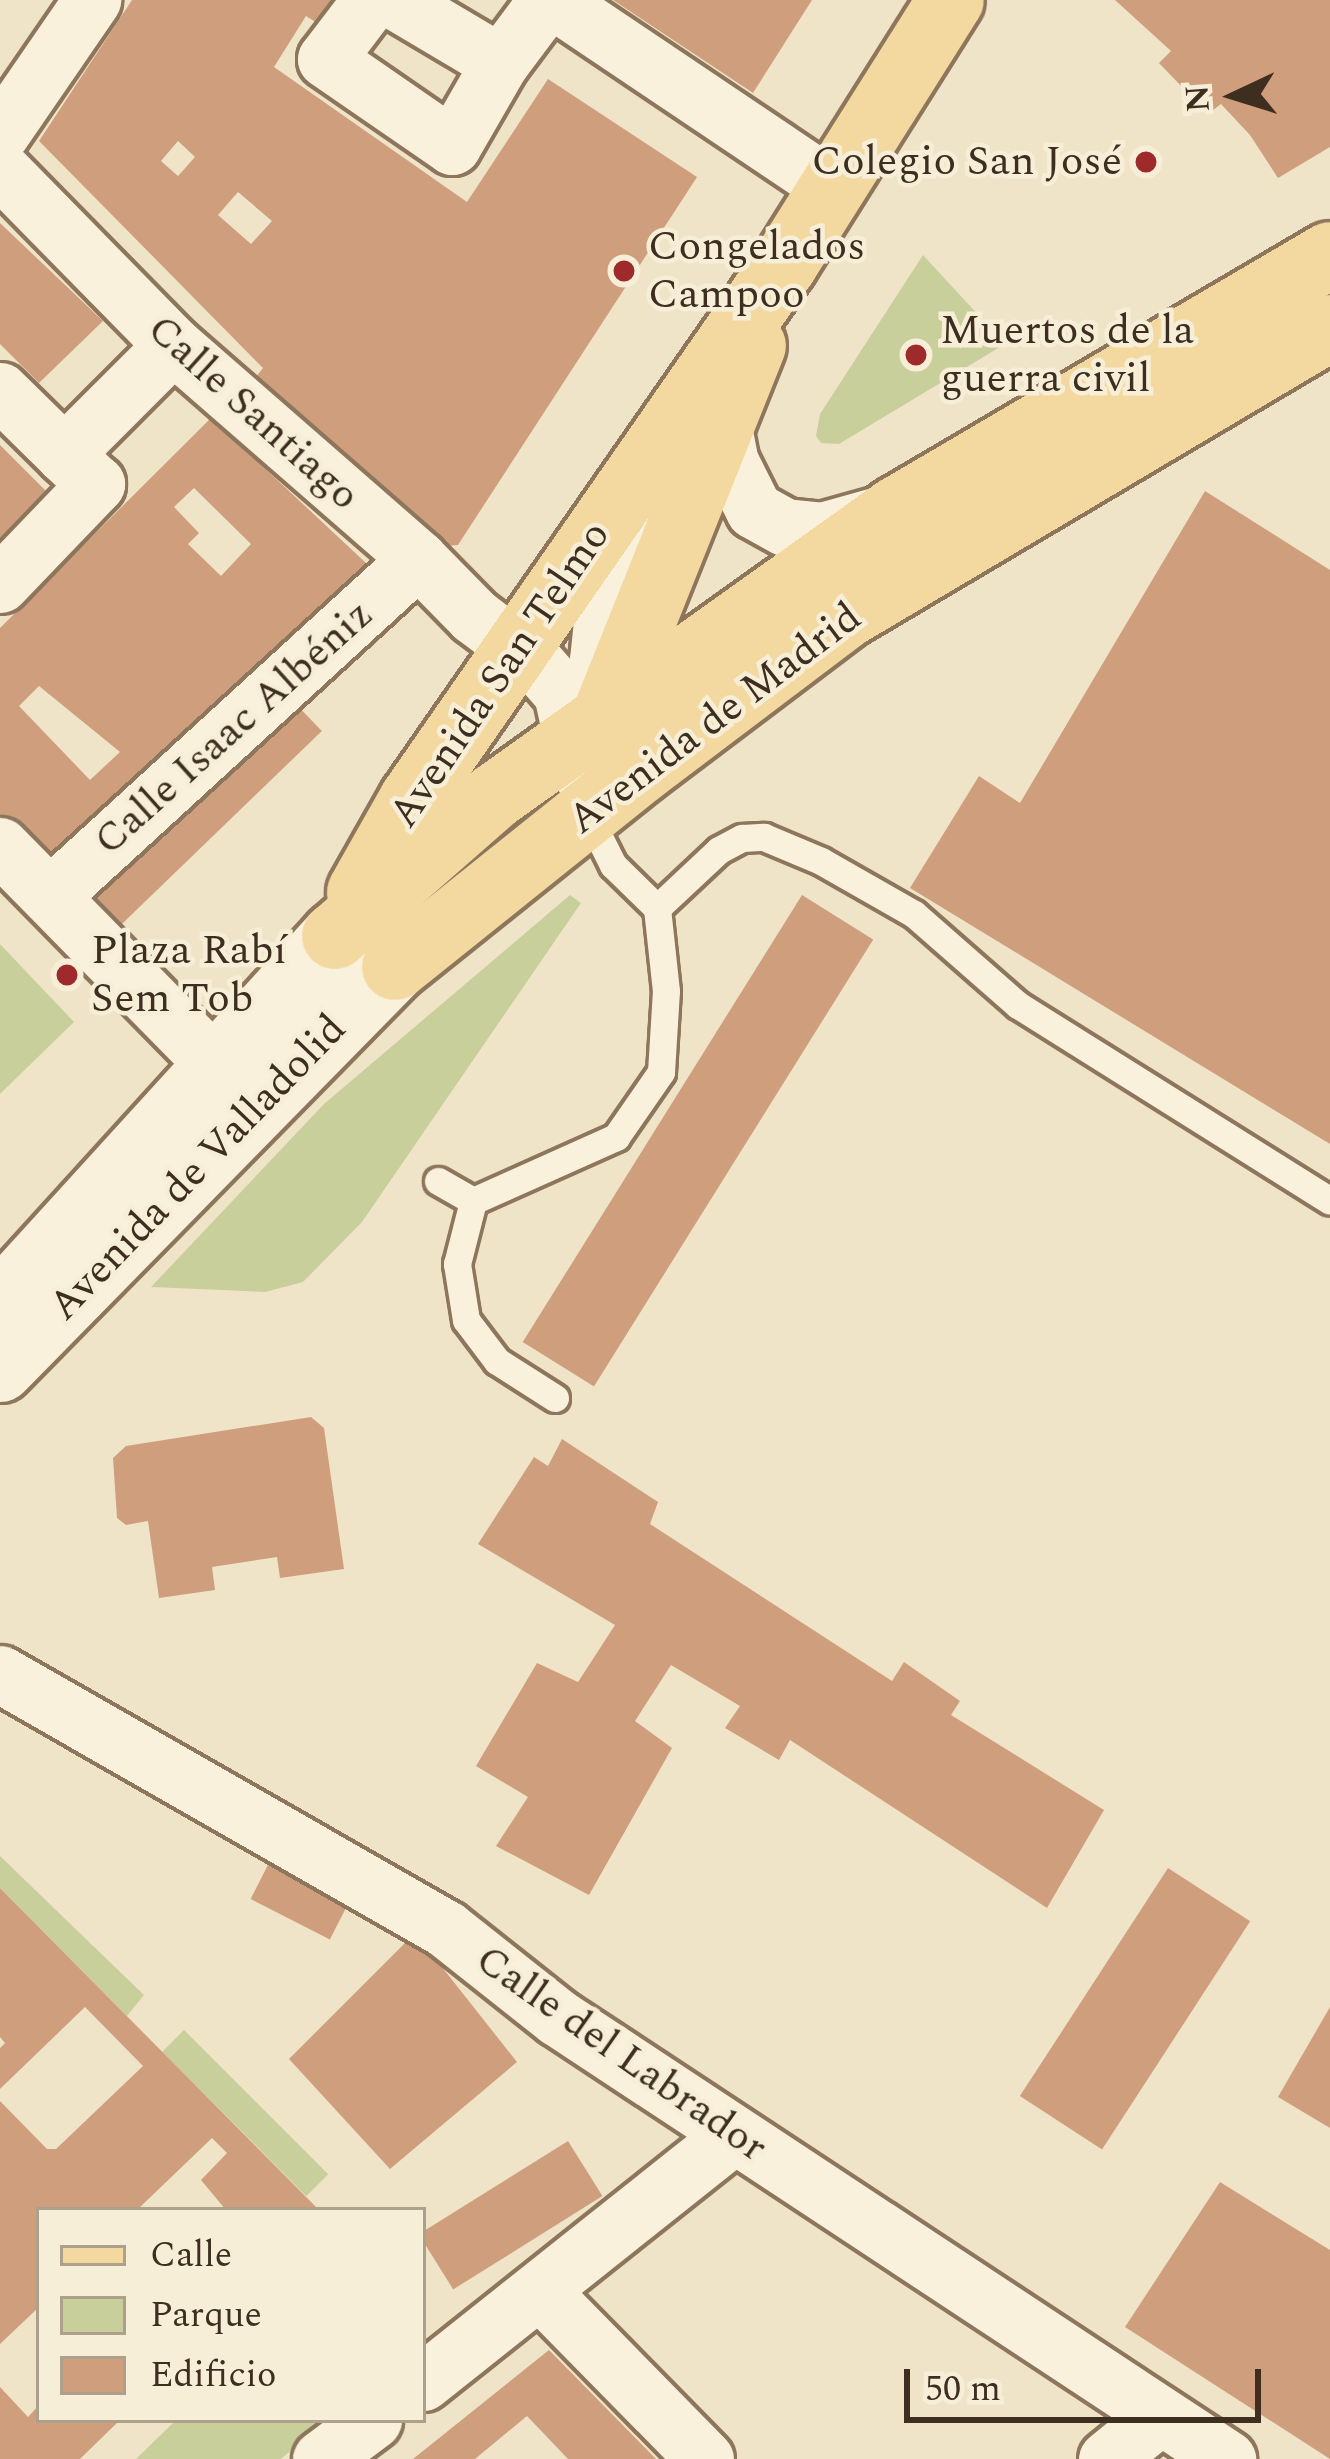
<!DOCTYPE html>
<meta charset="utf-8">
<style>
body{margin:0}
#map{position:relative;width:1330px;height:2459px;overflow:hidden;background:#f0e4c8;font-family:Spectral,serif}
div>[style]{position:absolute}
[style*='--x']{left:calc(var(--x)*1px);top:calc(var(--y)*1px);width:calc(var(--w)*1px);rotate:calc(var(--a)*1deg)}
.green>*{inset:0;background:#c9cf9b;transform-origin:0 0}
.building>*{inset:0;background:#cf9f7d;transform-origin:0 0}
.roads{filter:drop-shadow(3px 0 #8d765c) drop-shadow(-3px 0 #8d765c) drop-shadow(0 3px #8d765c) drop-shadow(0 -3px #8d765c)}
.lane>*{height:27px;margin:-13.5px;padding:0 13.5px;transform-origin:13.5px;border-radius:13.5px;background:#faf1dc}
.street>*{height:57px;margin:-28.5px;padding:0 28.5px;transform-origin:28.5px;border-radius:28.5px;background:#faf1dc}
.secondary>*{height:66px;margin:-33px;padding:0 33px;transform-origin:33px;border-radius:33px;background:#faf1dc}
.primary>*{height:66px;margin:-33px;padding:0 33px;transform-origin:33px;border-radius:33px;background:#f3d9a0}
.dots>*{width:33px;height:33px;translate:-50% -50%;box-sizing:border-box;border:6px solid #f7eed8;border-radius:50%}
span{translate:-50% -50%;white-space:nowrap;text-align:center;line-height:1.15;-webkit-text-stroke:9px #f7eed8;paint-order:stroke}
.poi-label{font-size:42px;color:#3d2e20}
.right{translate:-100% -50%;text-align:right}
.left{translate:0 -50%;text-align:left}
.street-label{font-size:42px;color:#3d2e20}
.legend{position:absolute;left:36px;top:2207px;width:390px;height:216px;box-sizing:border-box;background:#f7eed8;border:3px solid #ada18e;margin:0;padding:15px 21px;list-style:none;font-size:36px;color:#3d2e20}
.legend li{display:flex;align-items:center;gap:24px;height:60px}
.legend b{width:60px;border:3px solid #ada18e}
.north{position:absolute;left:1174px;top:36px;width:120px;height:120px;-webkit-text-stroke:9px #f7eed8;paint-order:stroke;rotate:266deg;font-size:33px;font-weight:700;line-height:48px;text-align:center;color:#3d2e20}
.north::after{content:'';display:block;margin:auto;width:42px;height:54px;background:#3d2e20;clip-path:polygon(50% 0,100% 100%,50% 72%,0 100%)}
.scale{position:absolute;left:904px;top:2369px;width:357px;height:54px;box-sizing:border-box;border:6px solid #3d2e20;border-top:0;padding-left:15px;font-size:36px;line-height:42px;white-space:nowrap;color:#3d2e20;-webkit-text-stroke:9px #f7eed8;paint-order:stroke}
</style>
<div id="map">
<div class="green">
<div style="clip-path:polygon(923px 255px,1005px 344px,839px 444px,821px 443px,816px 436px,820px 414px)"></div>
<div style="clip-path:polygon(570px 895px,581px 903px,362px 1222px,303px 1282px,265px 1292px,151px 1287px,324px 1104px)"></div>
<div style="clip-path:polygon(0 944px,74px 1022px,0 1094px)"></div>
<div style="clip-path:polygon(0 1856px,144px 1995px,127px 2016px,0 1888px)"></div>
<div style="left:184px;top:2030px;width:204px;height:31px;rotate:45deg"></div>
<div style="clip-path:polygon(176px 2420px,326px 2420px,281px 2459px,136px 2459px)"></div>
</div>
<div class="building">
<div style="clip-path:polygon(evenodd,132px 0,332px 0,317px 23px,306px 16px,274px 67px,467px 202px,548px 79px,697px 177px,458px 545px,435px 547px,255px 378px,263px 368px,39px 141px,132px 0,178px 141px,195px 157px,178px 176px,161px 161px,178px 141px,132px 0,238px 192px,272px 221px,251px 244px,218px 215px,238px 192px)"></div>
<div style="clip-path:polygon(613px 0,812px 0,753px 93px)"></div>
<div style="clip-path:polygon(1115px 0,1330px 0,1330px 147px,1278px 178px,1250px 135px,1221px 104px,1208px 114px,1159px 63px,1171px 51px)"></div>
<div style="clip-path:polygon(0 223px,103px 321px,39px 383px,0 344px)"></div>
<div style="clip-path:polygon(evenodd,211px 418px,366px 563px,49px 884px,0 836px,0 628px,211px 418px,194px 488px,251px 544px,221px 576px,188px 544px,199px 533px,174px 507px,194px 488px,211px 418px,39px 686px,120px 752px,90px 780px,19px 706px,39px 686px)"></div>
<div style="clip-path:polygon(0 445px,60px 505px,0 565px)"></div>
<div style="clip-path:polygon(1205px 491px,1330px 570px,1330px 1144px,910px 888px,979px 776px,1020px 803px)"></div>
<div style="left:292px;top:700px;width:43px;height:306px;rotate:46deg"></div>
<div style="left:802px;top:895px;width:84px;height:527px;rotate:32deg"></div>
<div style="clip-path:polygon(311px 1417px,324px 1428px,344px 1569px,280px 1578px,277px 1557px,212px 1567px,215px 1590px,159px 1598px,148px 1521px,126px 1525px,117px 1518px,113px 1458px,126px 1446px)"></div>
<div style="clip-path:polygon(562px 1439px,658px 1502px,650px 1524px,892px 1681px,904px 1662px,960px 1701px,951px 1715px,1104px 1810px,1047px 1908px,790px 1740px,779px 1760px,725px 1728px,740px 1706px,671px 1665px,635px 1721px,672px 1748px,589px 1895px,496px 1846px,528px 1797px,476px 1766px,537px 1663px,578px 1682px,615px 1625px,478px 1544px,534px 1457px,548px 1466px)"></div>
<div style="left:271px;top:1859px;width:89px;height:45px;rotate:27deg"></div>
<div style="left:1168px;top:1868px;width:98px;height:272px;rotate:33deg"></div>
<div style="clip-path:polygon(0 1888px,319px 2210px,226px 2210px,201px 2180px,227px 2153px,212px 2138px,137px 2210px,39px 2210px,39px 2307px,0 2344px,0 2101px,47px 2149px,56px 2149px,143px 2066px,85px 2007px,0 2089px,0 2048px,5px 2043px,0 2037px)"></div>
<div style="clip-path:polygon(415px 1933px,517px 2062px,390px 2169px,289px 2059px)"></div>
<div style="clip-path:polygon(1330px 2007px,1330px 2128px,1278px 2097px)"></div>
<div style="left:568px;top:2141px;width:65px;height:176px;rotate:58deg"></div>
<div style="clip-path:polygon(1220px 2182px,1330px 2250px,1330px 2459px,1125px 2327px)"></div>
<div style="clip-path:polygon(549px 2350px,656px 2459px,568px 2459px,527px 2416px,475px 2459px,413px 2459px)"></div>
<div style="clip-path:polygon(0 2387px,28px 2417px,39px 2405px,39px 2420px,120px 2420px,80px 2459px,0 2459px)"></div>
</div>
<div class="roads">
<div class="lane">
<div style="--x:587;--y:813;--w:58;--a:63.4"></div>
<div style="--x:613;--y:865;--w:62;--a:44.3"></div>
<div style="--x:657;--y:908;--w:85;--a:-43.1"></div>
<div style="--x:719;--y:850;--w:26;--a:-28"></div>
<div style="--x:742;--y:838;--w:22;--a:-3"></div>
<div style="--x:764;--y:837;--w:62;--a:22.8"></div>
<div style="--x:821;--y:861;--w:107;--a:29.7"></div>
<div style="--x:914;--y:914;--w:138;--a:41.2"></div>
<div style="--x:1018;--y:1005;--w:368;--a:32.1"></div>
<div style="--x:438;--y:1181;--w:40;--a:29.7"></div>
<div style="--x:555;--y:1398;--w:69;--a:-147.5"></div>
<div style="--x:497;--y:1361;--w:51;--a:-127.1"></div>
<div style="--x:466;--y:1320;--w:57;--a:-99.1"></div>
<div style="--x:457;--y:1264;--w:65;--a:-75.7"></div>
<div style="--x:473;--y:1201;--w:157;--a:-24.1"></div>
<div style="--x:616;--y:1137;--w:79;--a:-55.3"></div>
<div style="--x:661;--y:1072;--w:81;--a:-86.5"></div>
<div style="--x:666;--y:991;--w:83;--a:-96.2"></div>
</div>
<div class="street">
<div style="--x:371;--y:0;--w:74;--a:127.3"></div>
<div style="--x:326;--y:59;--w:153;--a:34.6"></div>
<div style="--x:452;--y:146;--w:96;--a:-60"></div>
<div style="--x:500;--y:63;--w:79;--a:-53.3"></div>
<div style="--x:394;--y:0;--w:123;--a:30.7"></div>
<div style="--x:553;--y:0;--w:335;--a:33.9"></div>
<div style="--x:0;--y:134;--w:163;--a:-55.5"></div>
<div style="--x:0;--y:169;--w:247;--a:45.5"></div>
<div style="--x:173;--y:345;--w:325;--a:41.1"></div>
<div style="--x:418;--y:559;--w:80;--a:45.5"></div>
<div style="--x:474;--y:616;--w:75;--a:36.9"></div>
<div style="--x:534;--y:661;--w:43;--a:48.8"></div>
<div style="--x:562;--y:693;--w:80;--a:77.7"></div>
<div style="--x:0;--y:391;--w:90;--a:44.5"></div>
<div style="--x:723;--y:427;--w:36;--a:79"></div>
<div style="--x:730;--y:462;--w:54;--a:63.4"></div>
<div style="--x:754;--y:510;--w:35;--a:29"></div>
<div style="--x:785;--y:527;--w:37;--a:6"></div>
<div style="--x:822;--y:531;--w:66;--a:-15.7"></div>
<div style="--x:0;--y:584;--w:139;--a:-46.2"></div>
<div style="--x:96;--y:484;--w:44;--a:-136.8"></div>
<div style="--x:64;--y:454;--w:154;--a:-45"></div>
<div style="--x:602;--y:713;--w:53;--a:-94.3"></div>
<div style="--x:598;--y:660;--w:76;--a:-84"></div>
<div style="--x:606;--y:584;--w:90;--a:-67.7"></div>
<div style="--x:0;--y:846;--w:307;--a:45.5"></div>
<div style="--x:50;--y:896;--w:499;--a:-42.5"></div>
<div style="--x:0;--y:1674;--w:514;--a:29.76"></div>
<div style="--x:446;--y:1929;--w:142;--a:38.4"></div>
<div style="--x:557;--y:2017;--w:803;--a:33.41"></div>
<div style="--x:541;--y:2292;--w:234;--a:45.5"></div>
<div style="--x:423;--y:2382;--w:397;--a:-38.5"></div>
<div style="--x:321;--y:2459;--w:65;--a:-36.9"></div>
<div style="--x:1107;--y:2459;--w:68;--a:-39.1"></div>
</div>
<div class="secondary">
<div style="--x:0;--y:1304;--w:498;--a:-47.7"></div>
<div style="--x:0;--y:1369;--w:564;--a:-45.5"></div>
</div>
<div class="primary">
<div style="--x:604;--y:718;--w:401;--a:-68.2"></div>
<div style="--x:360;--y:892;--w:106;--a:-60.5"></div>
<div style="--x:412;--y:800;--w:652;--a:-55.19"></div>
<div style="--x:784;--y:265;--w:313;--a:-57.8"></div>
<div style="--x:335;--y:936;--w:213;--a:-41.2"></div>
<div style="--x:495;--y:796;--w:493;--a:-35.5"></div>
<div style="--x:896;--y:510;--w:503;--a:-30.44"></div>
<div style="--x:395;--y:967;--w:315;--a:-38.7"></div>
<div style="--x:641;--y:770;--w:257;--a:-37.1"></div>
<div style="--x:846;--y:615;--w:563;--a:-30.67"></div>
</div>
</div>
<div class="dots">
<div style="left:1146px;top:162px;background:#9e2a2b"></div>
<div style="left:624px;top:271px;background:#9e2a2b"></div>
<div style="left:916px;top:355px;background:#9e2a2b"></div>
<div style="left:67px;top:975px;background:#9e2a2b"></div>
</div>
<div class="poi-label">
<span class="right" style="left:1122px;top:162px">Colegio San José</span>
<span class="left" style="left:648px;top:271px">Congelados<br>Campoo</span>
<span class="left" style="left:940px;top:355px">Muertos de la<br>guerra civil</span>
<span class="left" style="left:91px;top:975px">Plaza Rabí<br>Sem Tob</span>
</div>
<div class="street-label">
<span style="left:253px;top:413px;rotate:42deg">Calle Santiago</span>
<span style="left:500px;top:675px;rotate:-56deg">Avenida San Telmo</span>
<span style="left:715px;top:719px;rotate:-37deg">Avenida de Madrid</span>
<span style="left:234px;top:728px;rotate:-42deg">Calle Isaac Albéniz</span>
<span style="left:198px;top:1168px;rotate:-46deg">Avenida de Valladolid</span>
<span style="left:621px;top:2054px;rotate:35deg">Calle del Labrador</span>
</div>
<ul class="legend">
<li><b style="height:15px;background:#f3d9a0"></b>Calle</li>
<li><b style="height:33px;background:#c9cf9b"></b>Parque</li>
<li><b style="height:33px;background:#cf9f7d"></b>Edificio</li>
</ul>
<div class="north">N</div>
<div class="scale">50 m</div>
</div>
